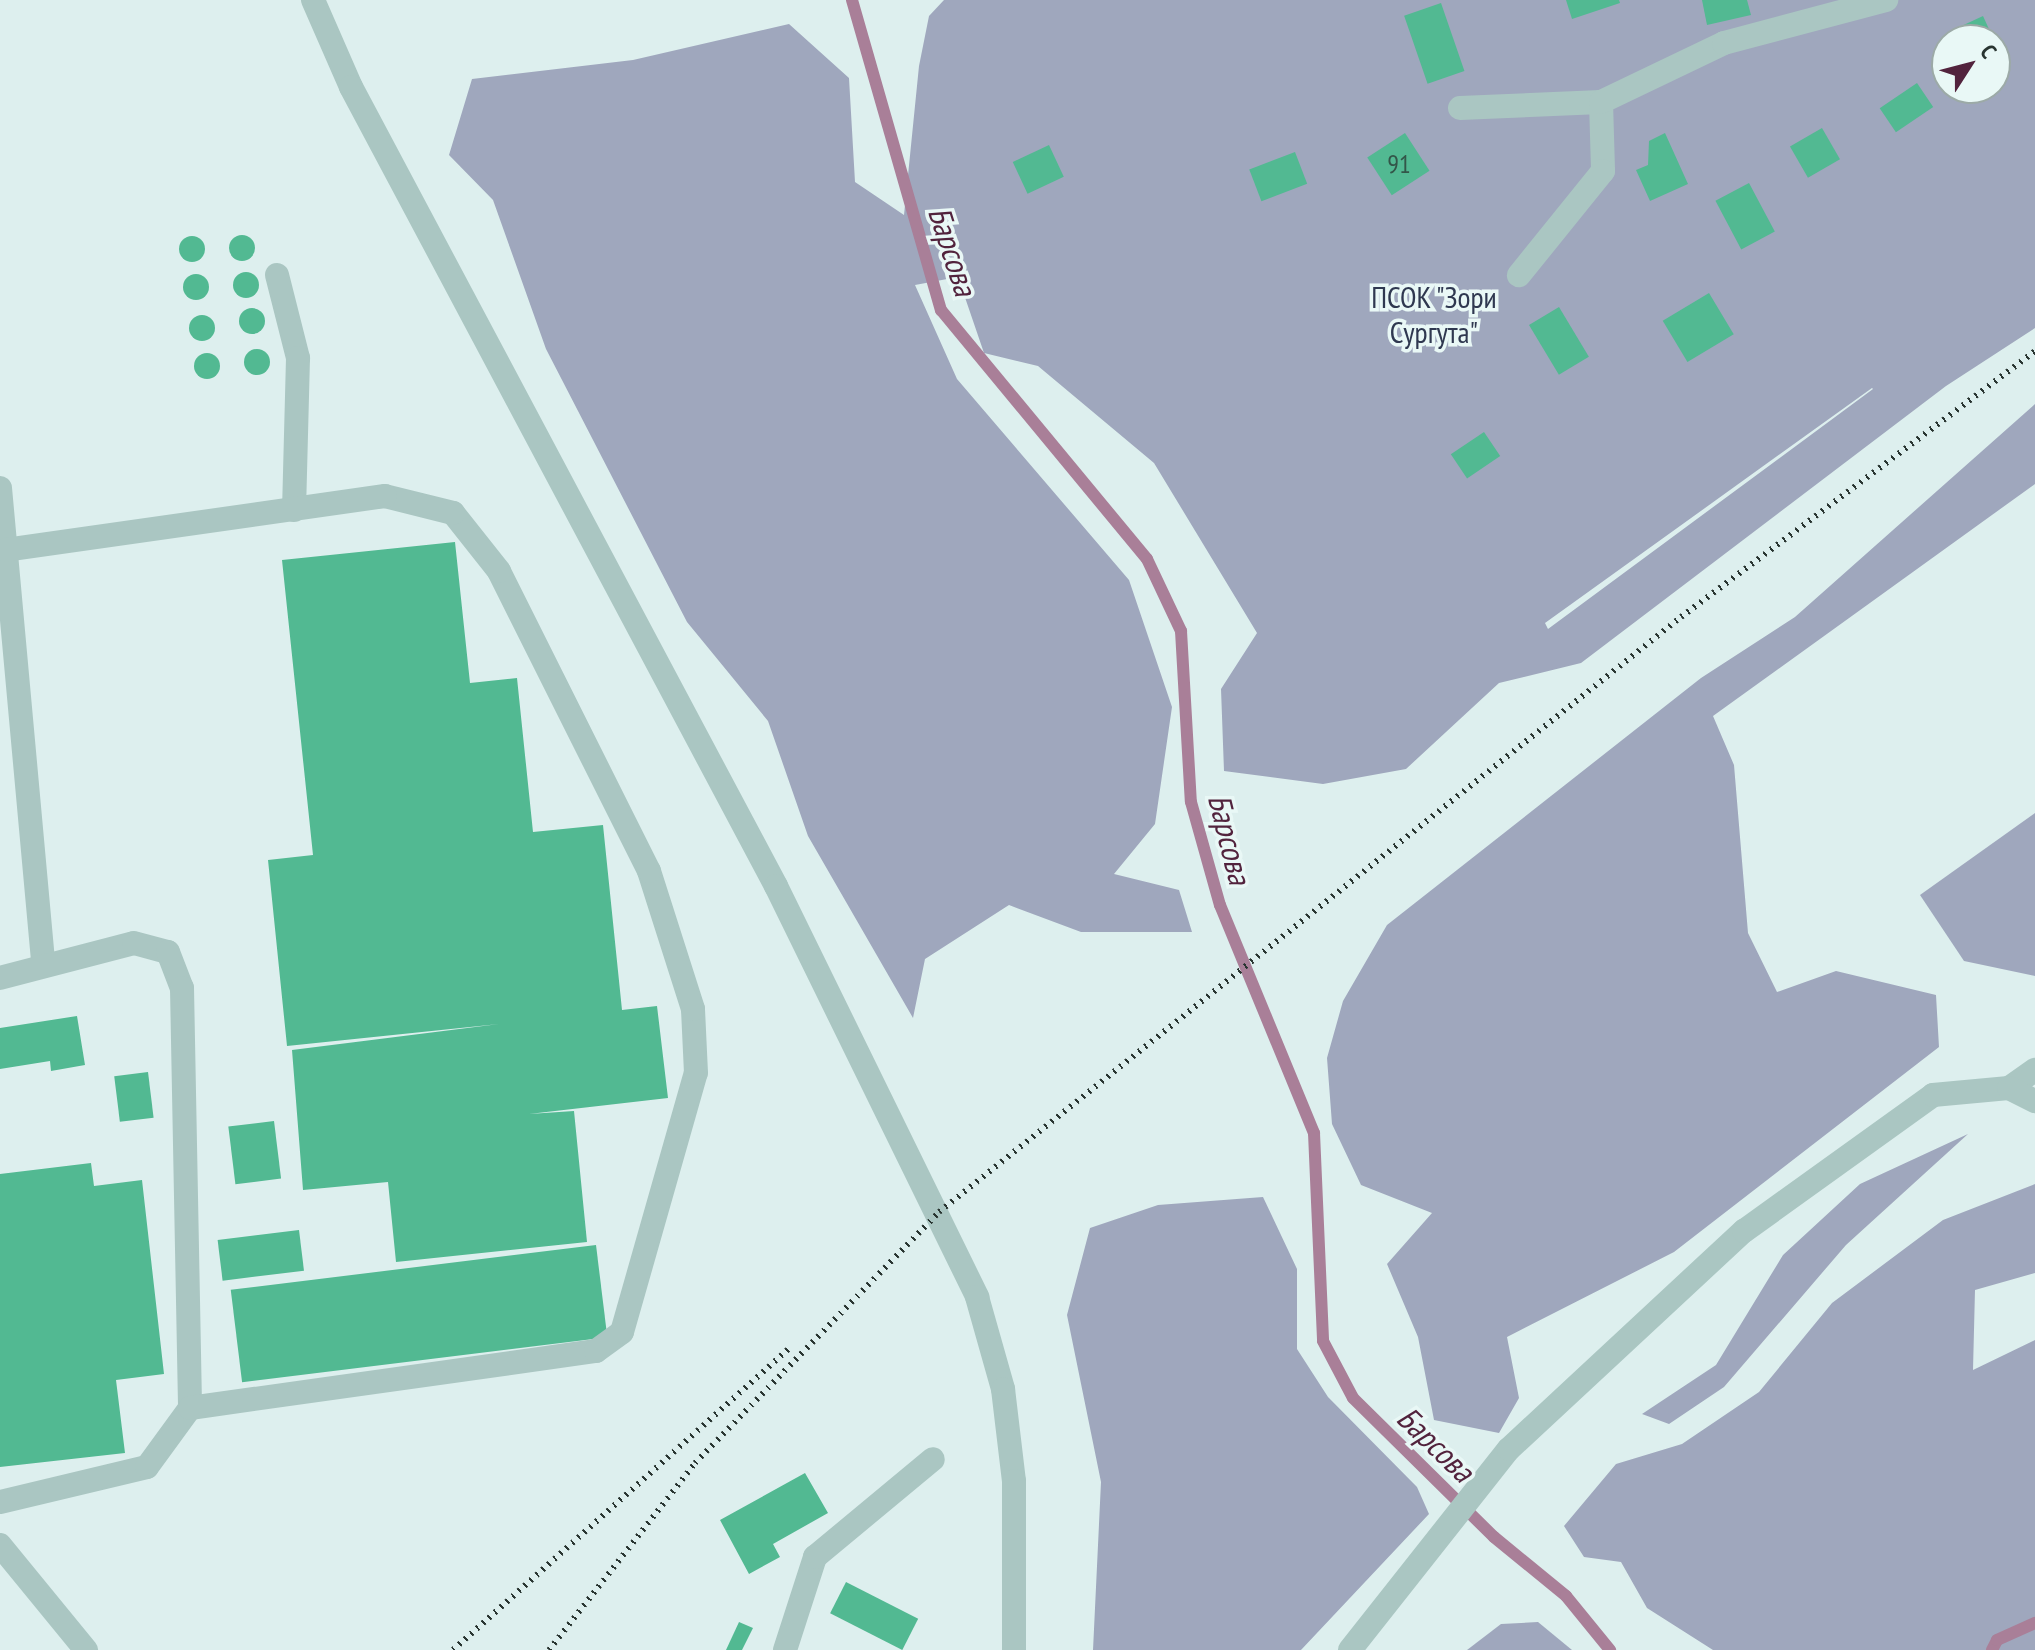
<!DOCTYPE html>
<meta charset="utf-8">
<style>
body{margin:0}
#map{position:relative;width:2035px;height:1650px;overflow:hidden;background:#ddefee;font-family:"PT Sans Narrow",sans-serif}
div>[style]{position:absolute}
[style*='--x']{left:calc(var(--x)*1px);top:calc(var(--y)*1px);width:calc(var(--w)*1px);rotate:calc(var(--a)*1deg)}
.green>*{inset:0;background:#9fa7bd}
.stream>*{height:12px;margin:-6px;padding:0 6px;transform-origin:6px;border-radius:6px;background:#a97f98}
.building>*{inset:0;background:#52b992;transform-origin:0 0}
.round{border-radius:50%}
.lane>*{height:24px;margin:-12px;padding:0 12px;transform-origin:12px;border-radius:12px;background:#aac6c2}
.street>*{height:24px;margin:-12px;padding:0 12px;transform-origin:12px;border-radius:12px;background:#aac6c2}
.rail>*{height:6px;margin-top:-3px;transform-origin:0;background:repeating-linear-gradient(90deg,#293531 0 2px,transparent 0 8px)}
span{translate:-50% -50%;white-space:nowrap;text-align:center;line-height:1.15;-webkit-text-stroke:7px #e9f8f6;paint-order:stroke}
.number-label{font-size:26px;color:#335649}
.number-label span{-webkit-text-stroke-width:0}
.park-label{font-size:30px;color:#2f3850}
.water-label{font-size:32px;color:#52233d;font-style:italic}
.north{position:absolute;left:1931px;top:24px;width:80px;height:80px;box-sizing:border-box;background:#e9f8f6;border:2px solid #9caaa7;border-radius:50%;rotate:54deg;font-size:22px;font-weight:700;line-height:32px;text-align:center;color:#293531}
.north::after{content:'';display:block;margin:auto;width:28px;height:36px;background:#52233d;clip-path:polygon(50% 0,100% 100%,50% 72%,0 100%)}
</style>
<div id="map">
<div class="green">
<div style="clip-path:polygon(evenodd,944px 0,2035px 0,2035px 328px,1946px 386px,1581px 663px,1499px 683px,1406px 769px,1323px 784px,1224px 771px,1221px 689px,1257px 633px,1154px 463px,1038px 366px,984px 353px,958px 277px,915px 285px,957px 379px,1129px 580px,1172px 707px,1155px 824px,1114px 874px,1179px 890px,1192px 932px,1081px 932px,1009px 905px,925px 959px,913px 1018px,808px 836px,768px 721px,687px 622px,546px 349px,493px 200px,449px 155px,472px 79px,633px 60px,789px 24px,849px 78px,855px 182px,904px 215px,919px 66px,929px 16px,944px 0,1947px 40px,1995px 40px,1995px 88px,1947px 88px,1947px 40px,944px 0,1872px 388px,1873px 389px,1548px 629px,1545px 623px,1872px 388px)"></div>
<div style="clip-path:polygon(2035px 404px,2035px 484px,1713px 716px,1734px 765px,1748px 933px,1777px 992px,1836px 971px,1936px 995px,1939px 1047px,1674px 1252px,1507px 1337px,1519px 1398px,1499px 1433px,1434px 1420px,1418px 1337px,1387px 1264px,1432px 1213px,1361px 1185px,1332px 1124px,1327px 1058px,1343px 1001px,1387px 925px,1701px 678px,1795px 617px)"></div>
<div style="clip-path:polygon(2035px 813px,2035px 976px,1964px 961px,1920px 895px)"></div>
<div style="clip-path:polygon(1968px 1134px,1846px 1245px,1724px 1387px,1669px 1424px,1642px 1414px,1716px 1365px,1783px 1255px,1860px 1184px)"></div>
<div style="clip-path:polygon(2035px 1184px,2035px 1273px,1975px 1290px,1973px 1370px,2035px 1340px,2035px 1650px,1713px 1650px,1647px 1608px,1621px 1562px,1584px 1557px,1564px 1526px,1616px 1464px,1682px 1444px,1759px 1392px,1832px 1303px,1943px 1220px)"></div>
<div style="clip-path:polygon(1263px 1197px,1297px 1269px,1297px 1349px,1328px 1397px,1417px 1487px,1429px 1514px,1301px 1650px,1093px 1650px,1101px 1482px,1067px 1315px,1090px 1228px,1158px 1205px)"></div>
<div style="clip-path:polygon(1538px 1622px,1572px 1650px,1467px 1650px,1501px 1624px)"></div>
</div>
<div class="stream">
<div style="--x:852;--y:0;--w:323;--a:74"></div>
<div style="--x:941;--y:310;--w:323;--a:50.4"></div>
<div style="--x:1147;--y:559;--w:80;--a:64.7"></div>
<div style="--x:1181;--y:631;--w:171;--a:86.7"></div>
<div style="--x:1191;--y:802;--w:107;--a:74.3"></div>
<div style="--x:1220;--y:905;--w:247;--a:67.6"></div>
<div style="--x:1314;--y:1133;--w:208;--a:87.5"></div>
<div style="--x:1323;--y:1341;--w:64;--a:62.2"></div>
<div style="--x:1353;--y:1398;--w:198;--a:44.6"></div>
<div style="--x:1494;--y:1537;--w:93;--a:39.3"></div>
<div style="--x:1566;--y:1596;--w:70;--a:50.8"></div>
<div style="--x:1992;--y:1650;--w:11;--a:-63"></div>
<div style="--x:1997;--y:1640;--w:42;--a:-24.1"></div>
</div>
<div class="building">
<div style="clip-path:polygon(1566px 0,1619px 0,1620px 3px,1572px 19px)"></div>
<div style="clip-path:polygon(1702px 0,1747px 0,1751px 15px,1707px 25px)"></div>
<div style="left:1441px;top:3px;width:72px;height:39px;rotate:71deg"></div>
<div style="clip-path:polygon(1983px 16px,1994px 40px,1960px 40px,1955px 29px)"></div>
<div style="clip-path:polygon(1995px 43px,2009px 72px,1995px 79px)"></div>
<div style="left:1917px;top:83px;width:29px;height:45px;rotate:56deg"></div>
<div style="left:1822px;top:128px;width:36px;height:37px;rotate:60deg"></div>
<div style="left:1405px;top:133px;width:45px;height:45px;rotate:57deg"></div>
<div style="clip-path:polygon(1665px 133px,1688px 184px,1650px 201px,1636px 170px,1648px 165px,1649px 141px)"></div>
<div style="left:1049px;top:145px;width:35px;height:40px;rotate:65deg"></div>
<div style="left:1295px;top:152px;width:34px;height:49px;rotate:69deg"></div>
<div style="left:1749px;top:183px;width:55px;height:38px;rotate:62deg"></div>
<div class="round" style="left:229px;top:235px;width:26px;height:26px"></div>
<div class="round" style="left:179px;top:236px;width:26px;height:26px"></div>
<div class="round" style="left:233px;top:272px;width:26px;height:26px"></div>
<div class="round" style="left:183px;top:274px;width:26px;height:26px"></div>
<div style="left:1709px;top:293px;width:48px;height:54px;rotate:59deg"></div>
<div style="left:1559px;top:307px;width:58px;height:35px;rotate:59deg"></div>
<div class="round" style="left:239px;top:308px;width:26px;height:26px"></div>
<div class="round" style="left:189px;top:315px;width:26px;height:26px"></div>
<div class="round" style="left:244px;top:349px;width:26px;height:26px"></div>
<div class="round" style="left:194px;top:353px;width:26px;height:26px"></div>
<div style="left:1484px;top:432px;width:29px;height:40px;rotate:56deg"></div>
<div style="clip-path:polygon(455px 542px,470px 683px,517px 678px,533px 832px,603px 825px,622px 1010px,657px 1006px,668px 1098px,529px 1114px,574px 1111px,587px 1242px,396px 1262px,388px 1182px,303px 1190px,292px 1050px,499px 1024px,287px 1046px,268px 860px,313px 855px,282px 560px)"></div>
<div style="clip-path:polygon(77px 1016px,85px 1065px,51px 1071px,50px 1061px,0 1069px,0 1028px)"></div>
<div style="left:148px;top:1072px;width:46px;height:34px;rotate:83deg"></div>
<div style="left:274px;top:1121px;width:58px;height:46px;rotate:83deg"></div>
<div style="clip-path:polygon(91px 1163px,94px 1186px,142px 1180px,164px 1374px,116px 1380px,125px 1453px,0 1467px,0 1174px)"></div>
<div style="left:299px;top:1230px;width:41px;height:82px;rotate:83deg"></div>
<div style="left:596px;top:1245px;width:93px;height:368px;rotate:83deg"></div>
<div style="clip-path:polygon(805px 1473px,828px 1513px,773px 1544px,780px 1557px,749px 1574px,720px 1520px)"></div>
<div style="left:846px;top:1582px;width:81px;height:35px;rotate:27deg"></div>
<div style="clip-path:polygon(739px 1622px,753px 1628px,742px 1650px,726px 1650px)"></div>
</div>
<div class="lane">
<div style="--x:1460;--y:108;--w:141;--a:-2.4"></div>
<div style="--x:1601;--y:102;--w:69;--a:88.3"></div>
<div style="--x:1603;--y:171;--w:134;--a:128.9"></div>
<div style="--x:277;--y:275;--w:86;--a:75.8"></div>
<div style="--x:298;--y:358;--w:152;--a:91.5"></div>
<div style="--x:0;--y:488;--w:479;--a:84.8"></div>
<div style="--x:0;--y:978;--w:138;--a:-14.6"></div>
<div style="--x:134;--y:943;--w:35;--a:15"></div>
<div style="--x:168;--y:952;--w:39;--a:69"></div>
<div style="--x:182;--y:988;--w:420;--a:88.9"></div>
<div style="--x:2009;--y:1088;--w:32;--a:-35"></div>
<div style="--x:0;--y:1502;--w:151;--a:-13.4"></div>
<div style="--x:147;--y:1467;--w:73;--a:-53.9"></div>
<div style="--x:190;--y:1408;--w:410;--a:-8"></div>
<div style="--x:596;--y:1351;--w:32;--a:-36"></div>
<div style="--x:622;--y:1332;--w:269;--a:-74.1"></div>
<div style="--x:696;--y:1073;--w:64;--a:-92.7"></div>
<div style="--x:693;--y:1009;--w:145;--a:-107.7"></div>
<div style="--x:649;--y:871;--w:335;--a:-116.6"></div>
<div style="--x:499;--y:571;--w:74;--a:-128.4"></div>
<div style="--x:453;--y:513;--w:70;--a:-166"></div>
<div style="--x:385;--y:496;--w:383;--a:171.9"></div>
<div style="--x:0;--y:1545;--w:136;--a:50.7"></div>
<div style="--x:785;--y:1650;--w:98;--a:-72.1"></div>
<div style="--x:815;--y:1557;--w:153;--a:-39.7"></div>
<div style="--x:1350;--y:1650;--w:256;--a:-51.7"></div>
<div style="--x:1509;--y:1449;--w:321;--a:-42.9"></div>
<div style="--x:1744;--y:1231;--w:233;--a:-35.7"></div>
<div style="--x:1933;--y:1095;--w:76;--a:-5.3"></div>
<div style="--x:2009;--y:1088;--w:29;--a:27"></div>
</div>
<div class="street">
<div style="--x:313;--y:0;--w:95;--a:66.4"></div>
<div style="--x:351;--y:87;--w:905;--a:61.99"></div>
<div style="--x:776;--y:886;--w:458;--a:63.9"></div>
<div style="--x:977;--y:1297;--w:96;--a:74.2"></div>
<div style="--x:1003;--y:1389;--w:93;--a:83.2"></div>
<div style="--x:1014;--y:1481;--w:169;--a:90"></div>
<div style="--x:1601;--y:102;--w:136;--a:-25.6"></div>
<div style="--x:1724;--y:43;--w:168;--a:-14.9"></div>
</div>
<div class="rail">
<div style="--x:453;--y:1650;--w:451;--a:-41.9"></div>
<div style="--x:549;--y:1650;--w:237;--a:-52"></div>
<div style="--x:695;--y:1463;--w:350;--a:-45.8"></div>
<div style="--x:939;--y:1212;--w:951;--a:-38.73"></div>
<div style="--x:1681;--y:617;--w:443;--a:-36.9"></div>
</div>
<div class="number-label">
<span style="left:1399px;top:164px">91</span>
</div>
<div class="park-label">
<span style="left:1434px;top:314px">ПСОК "Зори<br>Сургута"</span>
</div>
<div class="water-label">
<span style="left:953px;top:251px;rotate:72deg">Барсова</span>
<span style="left:1230px;top:839px;rotate:76deg">Барсова</span>
<span style="left:1436px;top:1444px;rotate:44deg">Барсова</span>
</div>
<div class="north">С</div>
</div>
